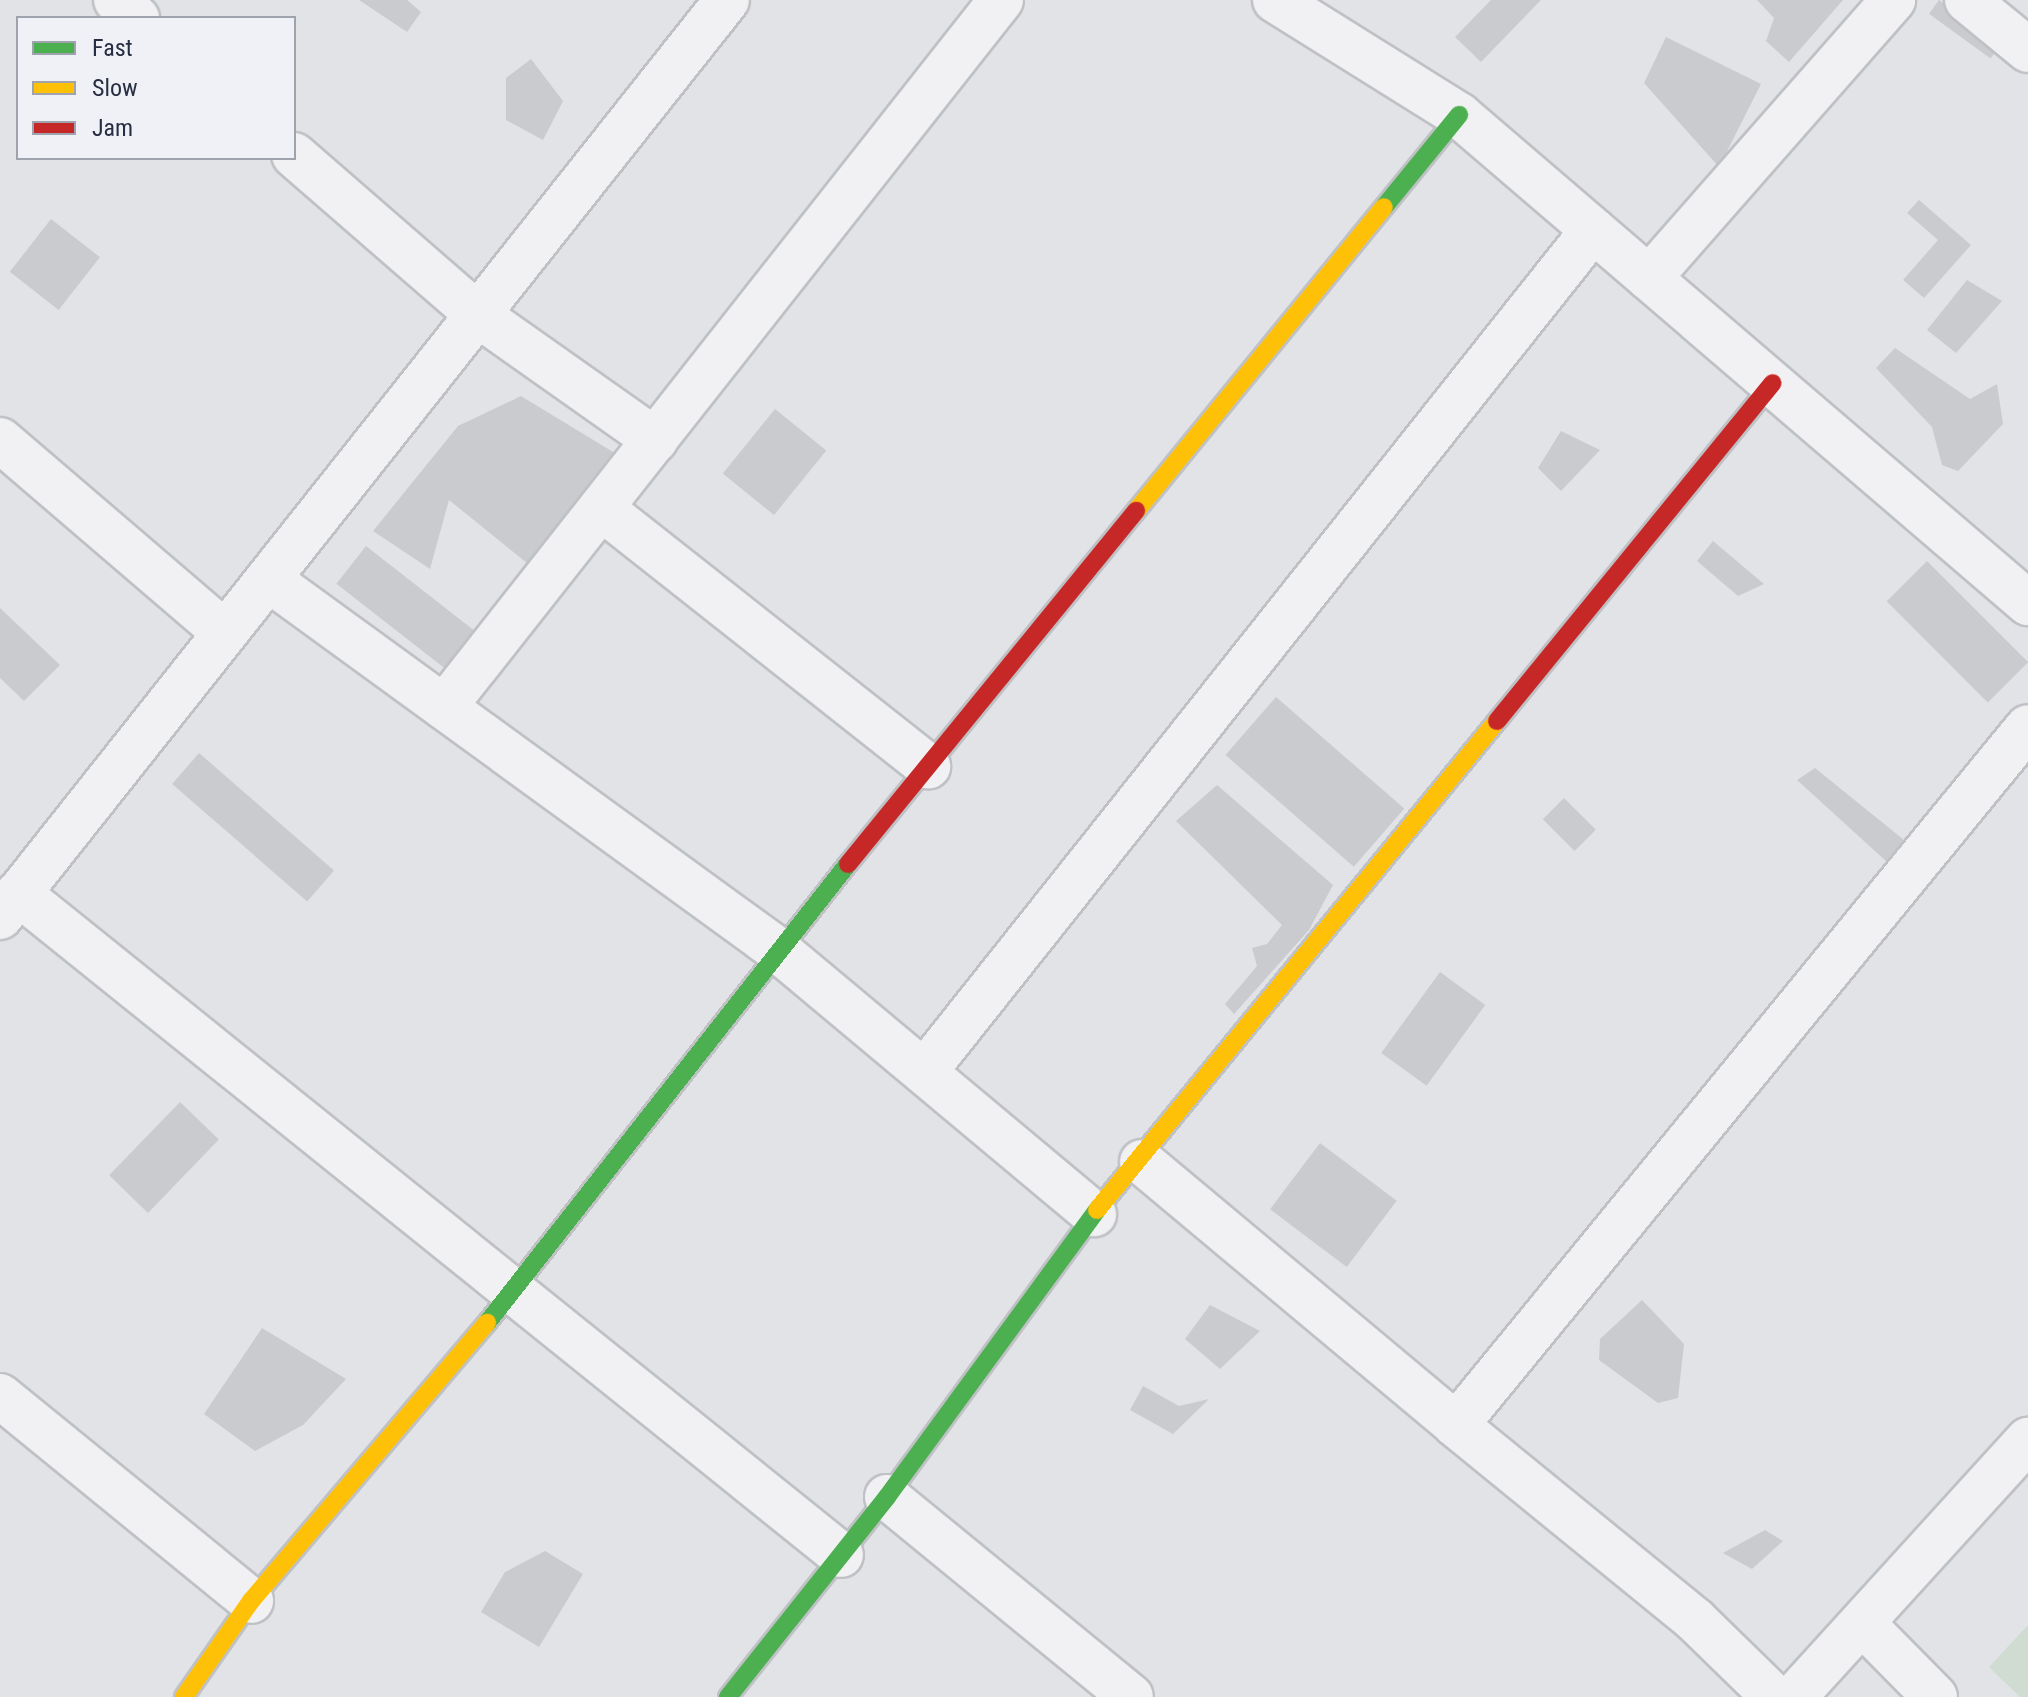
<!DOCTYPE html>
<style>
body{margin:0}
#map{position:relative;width:2028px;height:1697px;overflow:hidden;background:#e1e3e7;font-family:"Roboto Condensed",sans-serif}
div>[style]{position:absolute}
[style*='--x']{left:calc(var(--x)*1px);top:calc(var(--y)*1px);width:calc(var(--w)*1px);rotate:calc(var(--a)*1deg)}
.green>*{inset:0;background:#d0dbd2}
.building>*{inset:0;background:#c9cbcf;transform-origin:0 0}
.roads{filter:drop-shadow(2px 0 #bfc1c5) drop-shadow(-2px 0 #bfc1c5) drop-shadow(0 2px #bfc1c5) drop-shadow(0 -2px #bfc1c5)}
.street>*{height:44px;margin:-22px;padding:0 22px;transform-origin:22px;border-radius:22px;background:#f1f1f3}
.fast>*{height:18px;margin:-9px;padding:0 9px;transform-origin:9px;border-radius:9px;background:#4caf50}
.slow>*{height:18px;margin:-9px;padding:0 9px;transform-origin:9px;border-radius:9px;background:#ffc107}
.jam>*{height:18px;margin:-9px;padding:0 9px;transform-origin:9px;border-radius:9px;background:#c62828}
span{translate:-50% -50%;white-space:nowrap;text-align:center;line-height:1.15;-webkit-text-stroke:6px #eff1f7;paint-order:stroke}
.legend{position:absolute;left:16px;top:16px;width:280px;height:144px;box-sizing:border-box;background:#eff1f7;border:2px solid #9fa3ae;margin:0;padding:10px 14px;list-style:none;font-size:24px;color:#272e41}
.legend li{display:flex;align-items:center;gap:16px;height:40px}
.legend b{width:40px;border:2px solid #9fa3ae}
</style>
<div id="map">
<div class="green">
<div style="clip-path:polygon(2028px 1625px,2028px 1697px,2020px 1697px,1989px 1667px)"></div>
</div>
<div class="building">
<div style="clip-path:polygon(359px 0,407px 0,421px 12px,407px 32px)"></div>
<div style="clip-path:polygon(1491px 0,1541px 0,1481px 62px,1455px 37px)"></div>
<div style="clip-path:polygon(1757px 0,1843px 0,1789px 62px,1766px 41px,1774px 18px)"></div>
<div style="left:1939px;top:0;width:76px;height:17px;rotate:36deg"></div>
<div style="clip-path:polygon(1666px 37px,1761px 84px,1719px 167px,1644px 83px)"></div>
<div style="clip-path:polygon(531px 59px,563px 101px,543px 140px,506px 120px,506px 78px)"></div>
<div style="clip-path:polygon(1919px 200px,1971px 245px,1924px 298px,1903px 280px,1938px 240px,1907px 213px)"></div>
<div style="left:51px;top:219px;width:62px;height:67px;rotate:38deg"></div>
<div style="clip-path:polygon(1967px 280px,2002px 301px,1956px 353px,1927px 330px)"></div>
<div style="clip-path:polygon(1895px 348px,1970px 399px,1997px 384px,2003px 424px,1958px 471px,1942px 465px,1932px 427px,1876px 368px)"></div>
<div style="clip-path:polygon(521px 396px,618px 455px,532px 567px,449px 500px,430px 569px,373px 531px,458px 426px)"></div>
<div style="left:775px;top:409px;width:66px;height:83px;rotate:39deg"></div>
<div style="clip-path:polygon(1561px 431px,1600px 450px,1561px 491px,1538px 468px)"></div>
<div style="clip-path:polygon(1713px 541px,1764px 584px,1738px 596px,1697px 561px)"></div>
<div style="left:366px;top:546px;width:145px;height:48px;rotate:38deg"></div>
<div style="left:1927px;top:561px;width:143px;height:57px;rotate:45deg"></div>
<div style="clip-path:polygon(0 608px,60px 665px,24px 701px,0 678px)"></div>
<div style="left:1276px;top:697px;width:170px;height:77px;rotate:41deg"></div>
<div style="left:199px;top:753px;width:179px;height:41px;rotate:41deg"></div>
<div style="clip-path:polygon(1815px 768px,1904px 840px,1887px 862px,1797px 780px)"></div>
<div style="clip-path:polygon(1217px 785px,1333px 885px,1309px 930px,1234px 1014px,1225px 1004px,1257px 966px,1252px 948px,1267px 944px,1282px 925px,1176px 821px)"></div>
<div style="left:1564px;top:798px;width:45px;height:30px;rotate:45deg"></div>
<div style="left:1440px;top:972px;width:56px;height:100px;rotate:36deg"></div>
<div style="left:180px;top:1102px;width:54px;height:102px;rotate:44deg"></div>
<div style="left:1320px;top:1143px;width:96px;height:83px;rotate:37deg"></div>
<div style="clip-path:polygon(1642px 1300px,1684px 1344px,1678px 1398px,1658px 1403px,1599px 1360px,1600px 1339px)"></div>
<div style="clip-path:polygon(1210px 1305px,1260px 1331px,1220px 1369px,1185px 1339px)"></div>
<div style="clip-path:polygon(262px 1328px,346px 1379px,303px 1425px,255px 1451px,204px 1414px)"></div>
<div style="clip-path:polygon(1143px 1386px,1179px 1406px,1209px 1399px,1173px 1434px,1130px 1410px)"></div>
<div style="clip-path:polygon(1765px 1530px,1783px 1541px,1752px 1569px,1723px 1553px)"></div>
<div style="clip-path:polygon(545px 1551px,583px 1574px,539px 1647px,481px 1612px,505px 1572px)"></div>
</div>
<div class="roads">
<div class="street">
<div style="--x:116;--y:0;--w:28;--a:41"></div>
<div style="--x:1275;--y:0;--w:217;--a:32"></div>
<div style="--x:1459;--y:115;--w:750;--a:40.62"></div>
<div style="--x:1967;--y:0;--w:79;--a:39.3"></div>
<div style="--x:294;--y:155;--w:244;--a:41"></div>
<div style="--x:478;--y:315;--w:217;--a:35.2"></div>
<div style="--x:1649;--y:278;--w:370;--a:-48.7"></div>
<div style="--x:0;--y:440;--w:296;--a:40.6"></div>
<div style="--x:601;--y:508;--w:417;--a:38.3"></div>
<div style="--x:268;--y:579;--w:631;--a:36.03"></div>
<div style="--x:778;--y:950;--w:412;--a:39.9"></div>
<div style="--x:444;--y:707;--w:900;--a:-51.77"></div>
<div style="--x:18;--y:893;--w:1056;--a:38.81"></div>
<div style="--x:0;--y:917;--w:1170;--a:-51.59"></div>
<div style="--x:925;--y:1071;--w:1074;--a:-51.54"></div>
<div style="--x:1142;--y:1162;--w:410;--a:39.9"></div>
<div style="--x:1456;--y:1425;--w:902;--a:-50.67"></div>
<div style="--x:0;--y:1396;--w:324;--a:39.2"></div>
<div style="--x:1456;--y:1425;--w:308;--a:39.2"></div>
<div style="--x:1695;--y:1620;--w:110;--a:44.3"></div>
<div style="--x:887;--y:1497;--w:315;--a:39.3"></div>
<div style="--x:1862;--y:1623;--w:104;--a:45.4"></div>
<div style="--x:1794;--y:1697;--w:348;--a:-47.7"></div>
</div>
<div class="fast">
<div style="--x:1384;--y:207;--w:119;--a:-50.8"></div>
<div style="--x:487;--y:1323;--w:584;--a:-51.82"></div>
<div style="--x:728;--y:1697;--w:256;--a:-51.5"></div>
<div style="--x:887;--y:1497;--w:356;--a:-53.8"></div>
</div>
<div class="slow">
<div style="--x:1136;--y:511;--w:392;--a:-50.8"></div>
<div style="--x:1097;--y:1210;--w:632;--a:-50.72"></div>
<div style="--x:184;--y:1697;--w:117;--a:-55.1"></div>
<div style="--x:251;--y:1601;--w:365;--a:-49.7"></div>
</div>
<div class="jam">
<div style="--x:1497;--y:721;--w:436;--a:-50.8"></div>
<div style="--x:848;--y:864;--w:456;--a:-50.8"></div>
</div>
</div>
<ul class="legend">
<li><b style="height:10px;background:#4caf50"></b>Fast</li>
<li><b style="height:10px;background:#ffc107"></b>Slow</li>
<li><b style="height:10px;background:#c62828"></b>Jam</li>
</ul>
</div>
